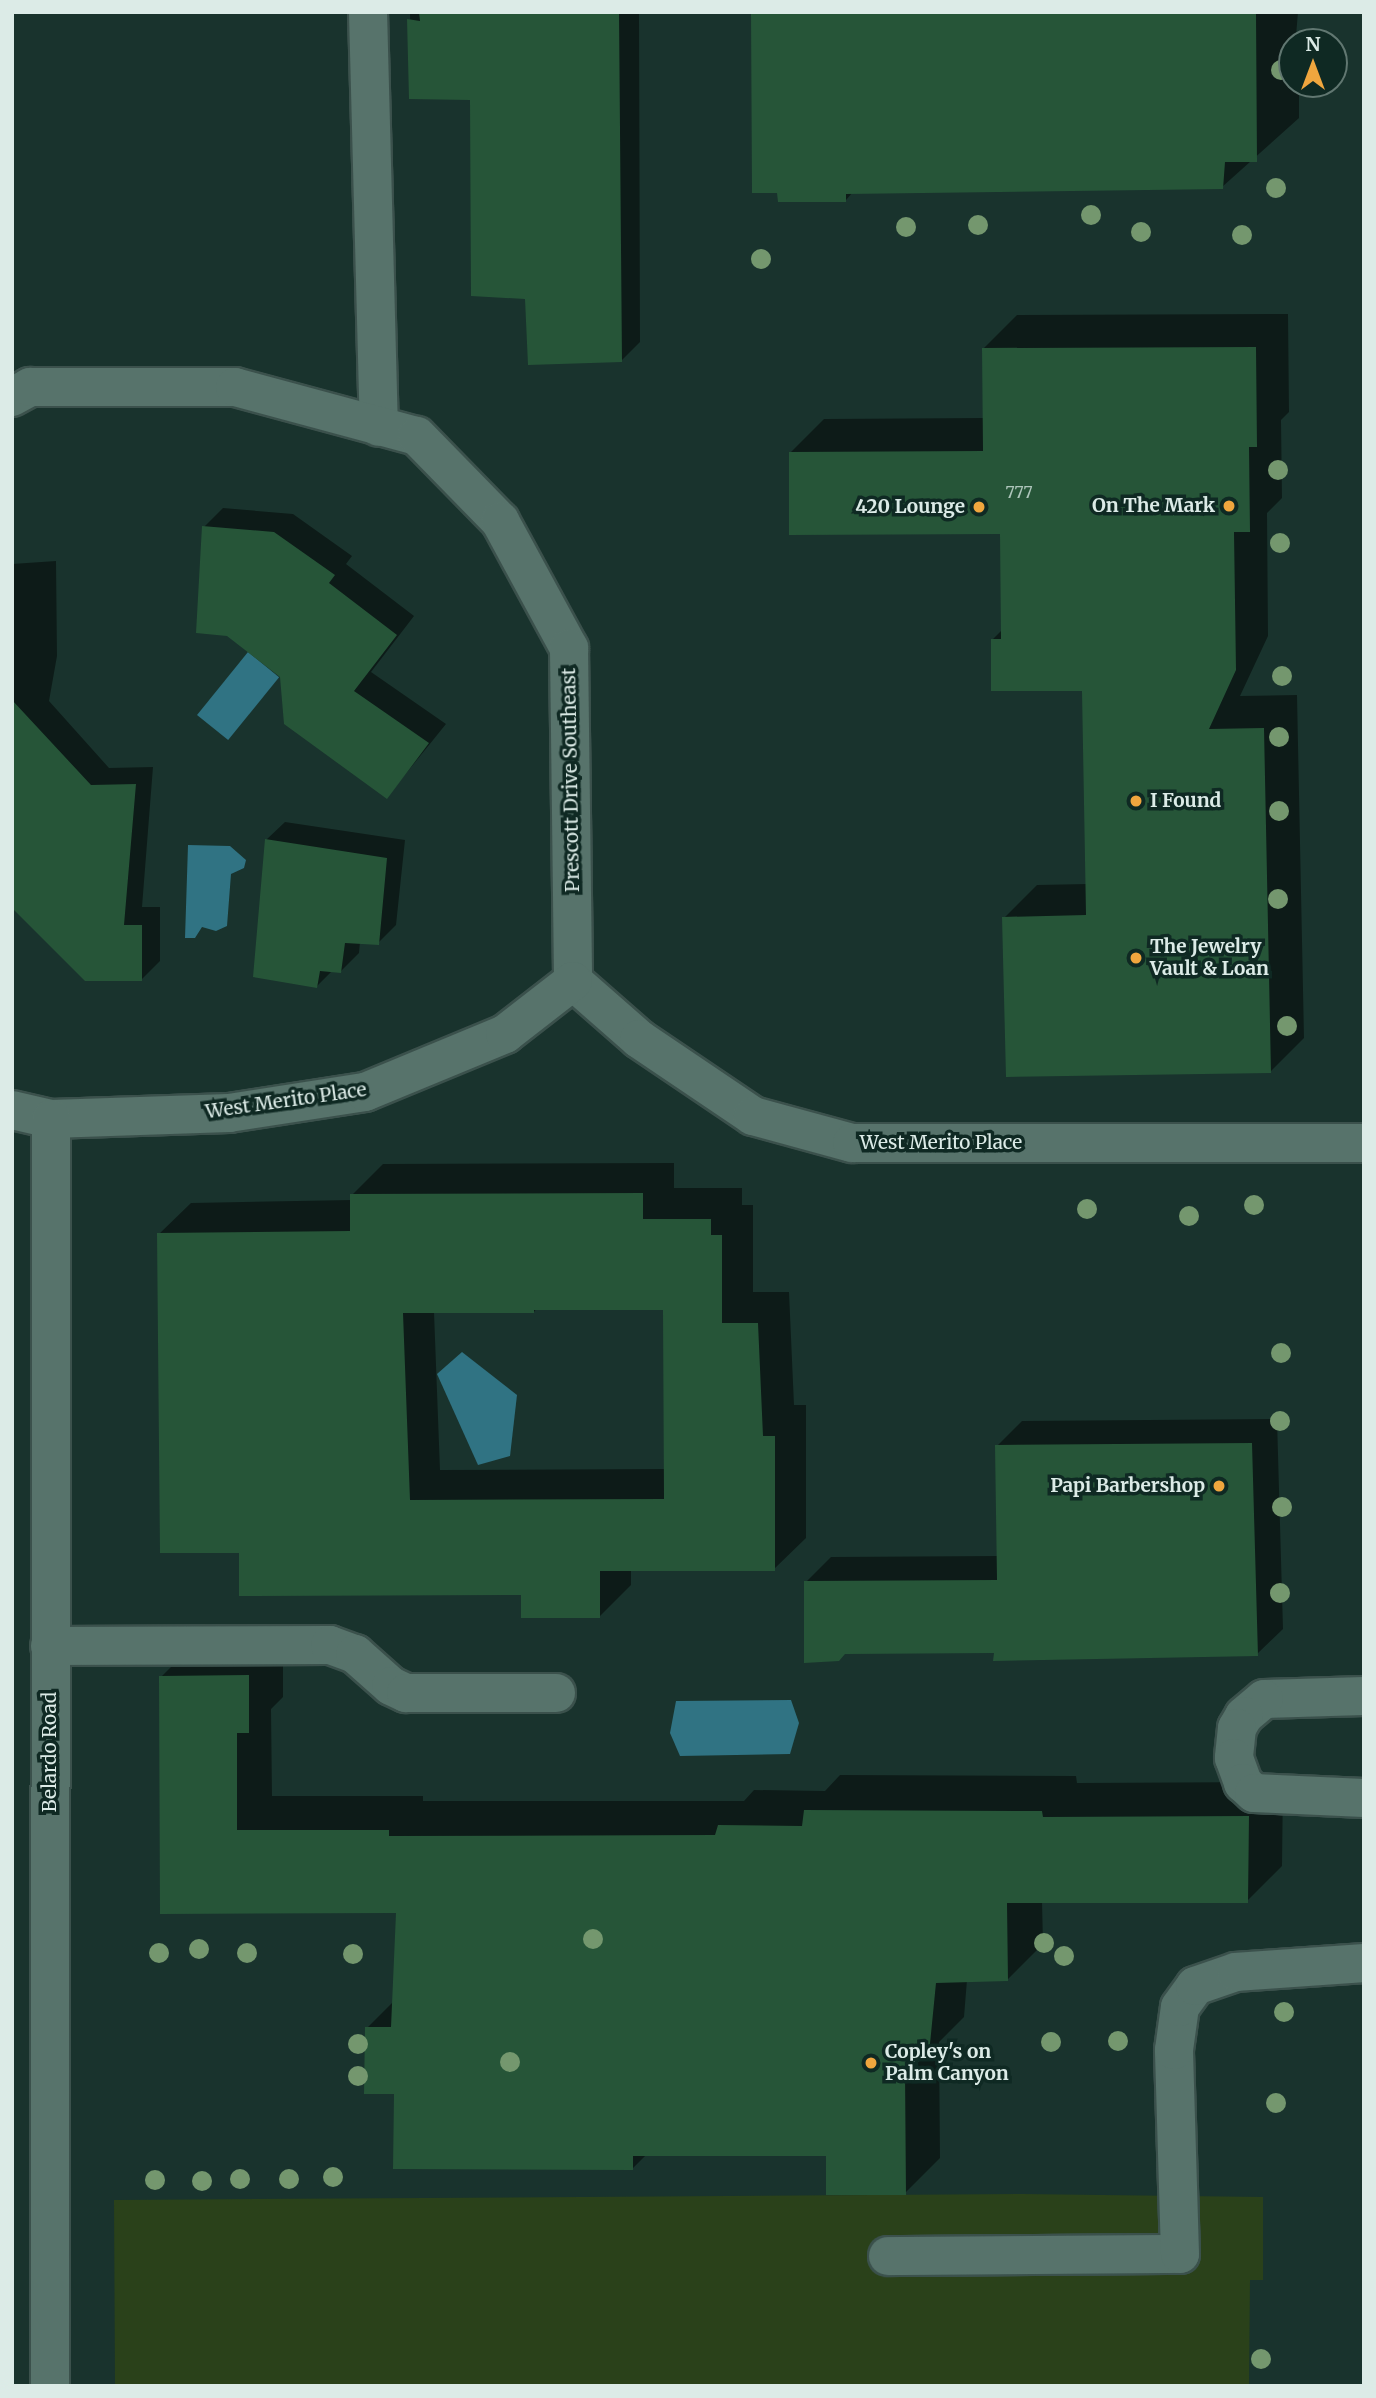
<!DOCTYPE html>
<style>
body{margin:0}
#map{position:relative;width:1376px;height:2398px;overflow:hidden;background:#19332d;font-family:Merriweather,serif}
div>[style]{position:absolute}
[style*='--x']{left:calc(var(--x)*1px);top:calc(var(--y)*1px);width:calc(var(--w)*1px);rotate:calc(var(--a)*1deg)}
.green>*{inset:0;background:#2a411a}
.water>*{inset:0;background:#307383;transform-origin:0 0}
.shadow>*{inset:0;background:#0007}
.building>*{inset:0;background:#265538}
.roads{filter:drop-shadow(2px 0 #3b514c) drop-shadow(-2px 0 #3b514c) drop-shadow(0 2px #3b514c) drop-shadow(0 -2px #3b514c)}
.minor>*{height:38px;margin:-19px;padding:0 19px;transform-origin:19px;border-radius:19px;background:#57736b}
.trees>*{width:20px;height:20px;margin:-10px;border-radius:50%;background:#74976e}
.dots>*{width:19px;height:19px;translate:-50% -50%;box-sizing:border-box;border:4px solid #0f2923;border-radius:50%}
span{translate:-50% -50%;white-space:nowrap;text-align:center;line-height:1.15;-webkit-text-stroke:7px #0f2923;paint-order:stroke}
.number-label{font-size:16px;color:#aec6bb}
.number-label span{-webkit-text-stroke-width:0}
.poi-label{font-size:19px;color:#dcebe7;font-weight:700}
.right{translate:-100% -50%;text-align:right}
.left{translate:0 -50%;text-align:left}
.street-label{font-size:19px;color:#dcebe7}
.frame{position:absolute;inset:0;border:14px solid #dcebe7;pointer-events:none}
.north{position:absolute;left:1278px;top:28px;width:70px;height:70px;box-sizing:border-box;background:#0f2923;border:2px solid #617771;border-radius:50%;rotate:0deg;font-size:19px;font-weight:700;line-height:28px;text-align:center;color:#dcebe7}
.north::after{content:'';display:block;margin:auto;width:24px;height:32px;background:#f0a63e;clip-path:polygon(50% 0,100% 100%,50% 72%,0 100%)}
</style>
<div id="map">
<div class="green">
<div style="clip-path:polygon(1022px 2194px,1263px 2197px,1263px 2280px,1250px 2280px,1249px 2386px,115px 2386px,114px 2200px)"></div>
</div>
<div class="water">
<div style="left:248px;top:652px;width:40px;height:81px;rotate:39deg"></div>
<div style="clip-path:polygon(188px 845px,230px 846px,246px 860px,244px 868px,231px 874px,227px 926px,216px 931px,202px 927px,195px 938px,185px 938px)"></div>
<div style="clip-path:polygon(462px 1352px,517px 1395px,510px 1456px,478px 1465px,437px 1374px)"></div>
<div style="clip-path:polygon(791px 1700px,799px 1723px,790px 1754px,680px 1756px,670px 1733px,676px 1701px)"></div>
</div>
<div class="shadow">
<div style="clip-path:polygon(410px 12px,639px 12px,640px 342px,621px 361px,527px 298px,471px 99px,411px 98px)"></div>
<div style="clip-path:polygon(753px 12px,1298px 12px,1292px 84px,1299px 84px,1299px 118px,1222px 187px,853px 192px,846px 200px)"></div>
<div style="clip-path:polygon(1288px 314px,1289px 412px,1281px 420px,1282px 498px,1267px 513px,1268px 636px,1240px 696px,1297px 695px,1304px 1038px,1271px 1071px,1004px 918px,1037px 885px,1087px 884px,1084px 689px,992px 640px,1002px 630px,1002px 533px,791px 452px,824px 419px,984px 418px,984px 348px,1017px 315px)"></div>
<div style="clip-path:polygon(223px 508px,293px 514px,352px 556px,346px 564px,414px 616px,371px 672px,446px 724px,387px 797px,281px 676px,204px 527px)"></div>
<div style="clip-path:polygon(56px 561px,57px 656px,49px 701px,109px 768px,153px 767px,142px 907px,160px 907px,160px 961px,141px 980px,12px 905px,12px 564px)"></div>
<div style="clip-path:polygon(285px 822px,405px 840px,396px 925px,378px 943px,360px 942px,359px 953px,341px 971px,332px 971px,317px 986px,266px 840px)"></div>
<div style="clip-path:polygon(evenodd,674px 1163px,674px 1188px,742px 1188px,742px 1205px,753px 1205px,753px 1292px,789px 1292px,794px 1405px,806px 1405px,806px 1538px,774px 1569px,631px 1569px,631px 1585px,600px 1616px,523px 1593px,241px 1551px,159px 1234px,191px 1203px,352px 1200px,352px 1195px,383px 1164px,674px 1163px,537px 1308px,665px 1308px,665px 1469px,440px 1470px,434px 1312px,534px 1312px,537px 1308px)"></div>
<div style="clip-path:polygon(1277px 1419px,1283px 1629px,1257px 1654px,996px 1651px,806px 1582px,831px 1557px,998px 1556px,997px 1446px,1022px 1421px)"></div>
<div style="clip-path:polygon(283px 1641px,283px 1697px,271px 1709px,272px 1796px,423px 1796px,423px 1801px,744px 1801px,754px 1790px,825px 1791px,840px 1775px,1076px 1776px,1077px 1783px,1283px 1782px,1282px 1866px,1247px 1901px,1042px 1901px,1043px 1944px,1008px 1979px,967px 1980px,964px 2017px,939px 2042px,940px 2158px,905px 2193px,827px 2155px,646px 2155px,632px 2169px,396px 2092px,367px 2028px,394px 2001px,398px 1911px,162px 1912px,161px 1677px,196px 1642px)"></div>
</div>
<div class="building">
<div style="clip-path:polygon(419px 12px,619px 12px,622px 362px,528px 365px,525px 299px,471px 296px,470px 100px,409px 99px,407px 19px,420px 21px)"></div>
<div style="clip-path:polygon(751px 12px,1256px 12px,1257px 162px,1225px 162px,1223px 189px,846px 194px,846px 202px,778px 202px,777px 193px,752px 193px)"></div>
<div style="clip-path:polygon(1256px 347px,1257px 447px,1249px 447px,1250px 532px,1234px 532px,1236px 670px,1209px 729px,1264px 728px,1271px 1073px,1006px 1077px,1002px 917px,1086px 915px,1082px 691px,991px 691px,991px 639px,1001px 639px,1000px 534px,789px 535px,789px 452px,983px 451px,982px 348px)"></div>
<div style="clip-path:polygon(202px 526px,274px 532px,335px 575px,329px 583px,397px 635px,354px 691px,429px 743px,387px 799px,284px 724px,280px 677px,227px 636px,196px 633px)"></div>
<div style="clip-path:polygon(12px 700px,91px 785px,136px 784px,124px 925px,142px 925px,142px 981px,85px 981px,12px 908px)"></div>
<div style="clip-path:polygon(265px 839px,387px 858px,379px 945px,345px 943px,341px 973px,320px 971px,317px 988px,253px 977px)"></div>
<div style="clip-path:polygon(evenodd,643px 1193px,643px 1219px,711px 1219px,711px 1235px,722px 1235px,722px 1323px,758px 1323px,763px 1436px,775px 1436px,775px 1571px,600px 1571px,600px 1618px,521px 1618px,521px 1595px,239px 1596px,239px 1553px,160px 1553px,157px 1233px,350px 1231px,350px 1194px,643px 1193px,534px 1310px,663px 1310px,664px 1499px,410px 1500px,403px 1313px,534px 1313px,534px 1310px)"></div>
<div style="clip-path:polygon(1252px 1443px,1258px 1656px,993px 1661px,994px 1653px,845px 1654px,839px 1661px,804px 1663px,804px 1581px,997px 1580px,995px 1445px)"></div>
<div style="clip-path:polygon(249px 1675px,249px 1733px,237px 1733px,237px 1830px,389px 1830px,389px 1836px,715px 1835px,718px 1825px,802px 1826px,804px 1810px,1042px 1811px,1043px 1817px,1249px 1816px,1248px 1903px,1007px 1903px,1008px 1981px,936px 1983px,929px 2054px,905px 2071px,906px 2195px,826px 2195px,826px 2156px,633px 2156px,633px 2170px,393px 2169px,394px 2094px,364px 2094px,365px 2027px,391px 2027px,396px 1913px,160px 1914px,159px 1676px)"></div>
</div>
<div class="roads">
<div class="minor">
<div style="--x:368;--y:12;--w:415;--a:88.5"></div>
<div style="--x:12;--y:397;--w:21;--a:-29"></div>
<div style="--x:30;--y:387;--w:205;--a:0"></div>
<div style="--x:235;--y:387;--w:188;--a:15.1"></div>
<div style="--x:417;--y:436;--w:119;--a:45.7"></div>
<div style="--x:500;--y:521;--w:145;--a:61.5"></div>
<div style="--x:569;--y:648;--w:333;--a:89.3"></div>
<div style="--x:573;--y:981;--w:88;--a:41.3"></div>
<div style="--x:639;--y:1039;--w:138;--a:34"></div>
<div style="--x:753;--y:1116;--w:103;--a:15.3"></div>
<div style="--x:852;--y:1143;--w:512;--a:0"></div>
<div style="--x:12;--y:1110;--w:40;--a:13"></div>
<div style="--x:51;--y:1119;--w:178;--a:-1.9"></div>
<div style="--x:229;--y:1113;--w:138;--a:-8.8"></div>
<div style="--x:365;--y:1092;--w:152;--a:-22.5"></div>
<div style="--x:505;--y:1034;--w:86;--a:-37.9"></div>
<div style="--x:50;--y:1646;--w:280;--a:-0.2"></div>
<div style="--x:330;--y:1645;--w:27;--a:20"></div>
<div style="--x:355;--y:1654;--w:48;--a:41.6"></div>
<div style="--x:391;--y:1686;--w:17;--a:25"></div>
<div style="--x:406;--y:1693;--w:150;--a:0"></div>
<div style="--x:1364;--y:1696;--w:100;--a:178.3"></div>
<div style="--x:1264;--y:1699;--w:26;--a:140"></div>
<div style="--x:1244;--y:1716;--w:14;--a:120"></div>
<div style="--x:1237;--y:1728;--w:30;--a:96"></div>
<div style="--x:1234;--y:1758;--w:27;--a:70"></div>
<div style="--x:1243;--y:1783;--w:15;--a:42"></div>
<div style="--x:1254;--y:1793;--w:110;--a:2.6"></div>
<div style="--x:888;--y:2256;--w:292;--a:-0.4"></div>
<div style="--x:1180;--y:2254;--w:204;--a:-91.7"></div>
<div style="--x:1174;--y:2050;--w:43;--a:-82.1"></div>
<div style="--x:1180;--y:2007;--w:26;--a:-54"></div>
<div style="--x:1195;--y:1986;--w:43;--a:-18.9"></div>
<div style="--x:1236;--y:1972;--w:128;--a:-4"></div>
<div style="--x:50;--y:2386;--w:1267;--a:-89.95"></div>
</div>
</div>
<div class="trees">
<div style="left:1281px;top:70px"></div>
<div style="left:1276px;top:188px"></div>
<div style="left:1091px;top:215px"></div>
<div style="left:978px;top:225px"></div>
<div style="left:906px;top:227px"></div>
<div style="left:1141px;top:232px"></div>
<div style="left:1242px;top:235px"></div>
<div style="left:761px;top:259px"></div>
<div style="left:1278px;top:470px"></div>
<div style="left:1280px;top:543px"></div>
<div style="left:1282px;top:676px"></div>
<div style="left:1279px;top:737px"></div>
<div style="left:1279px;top:811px"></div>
<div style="left:1278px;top:899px"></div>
<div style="left:1287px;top:1026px"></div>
<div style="left:1254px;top:1205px"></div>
<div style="left:1087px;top:1209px"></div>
<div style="left:1189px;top:1216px"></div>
<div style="left:1281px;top:1353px"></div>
<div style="left:1280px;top:1421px"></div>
<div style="left:1282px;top:1507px"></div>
<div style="left:1280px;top:1593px"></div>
<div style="left:593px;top:1939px"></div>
<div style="left:1044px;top:1943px"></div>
<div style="left:199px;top:1949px"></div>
<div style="left:159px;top:1953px"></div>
<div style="left:247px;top:1953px"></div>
<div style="left:353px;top:1954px"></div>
<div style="left:1064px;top:1956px"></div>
<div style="left:1284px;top:2012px"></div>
<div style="left:1118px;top:2041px"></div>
<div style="left:1051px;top:2042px"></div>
<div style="left:358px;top:2044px"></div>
<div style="left:510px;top:2062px"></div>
<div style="left:358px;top:2076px"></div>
<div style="left:1276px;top:2103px"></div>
<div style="left:333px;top:2177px"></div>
<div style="left:240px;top:2179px"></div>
<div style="left:289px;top:2179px"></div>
<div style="left:155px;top:2180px"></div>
<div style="left:202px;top:2181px"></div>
<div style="left:1261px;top:2359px"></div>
</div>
<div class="dots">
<div style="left:1229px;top:506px;background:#f0a63e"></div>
<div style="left:979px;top:507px;background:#f0a63e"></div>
<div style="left:1136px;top:801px;background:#f0a63e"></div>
<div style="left:1136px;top:958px;background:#f0a63e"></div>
<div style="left:1219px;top:1486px;background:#f0a63e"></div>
<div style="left:871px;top:2063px;background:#f0a63e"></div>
</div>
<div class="number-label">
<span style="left:1019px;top:492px">777</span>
</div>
<div class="poi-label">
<span class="right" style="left:1215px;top:506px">On The Mark</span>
<span class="right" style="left:965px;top:507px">420 Lounge</span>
<span class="left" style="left:1150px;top:801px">I Found</span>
<span class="left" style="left:1150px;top:958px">The Jewelry<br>Vault &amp; Loan</span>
<span class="right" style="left:1205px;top:1486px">Papi Barbershop</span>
<span class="left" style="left:885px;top:2063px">Copley's on<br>Palm Canyon</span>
</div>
<div class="street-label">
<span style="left:571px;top:780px;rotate:-91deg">Prescott Drive Southeast</span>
<span style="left:286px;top:1101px;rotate:-8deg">West Merito Place</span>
<span style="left:941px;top:1143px">West Merito Place</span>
<span style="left:50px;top:1752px;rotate:-90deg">Belardo Road</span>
</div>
<div class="frame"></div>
<div class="north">N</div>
</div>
